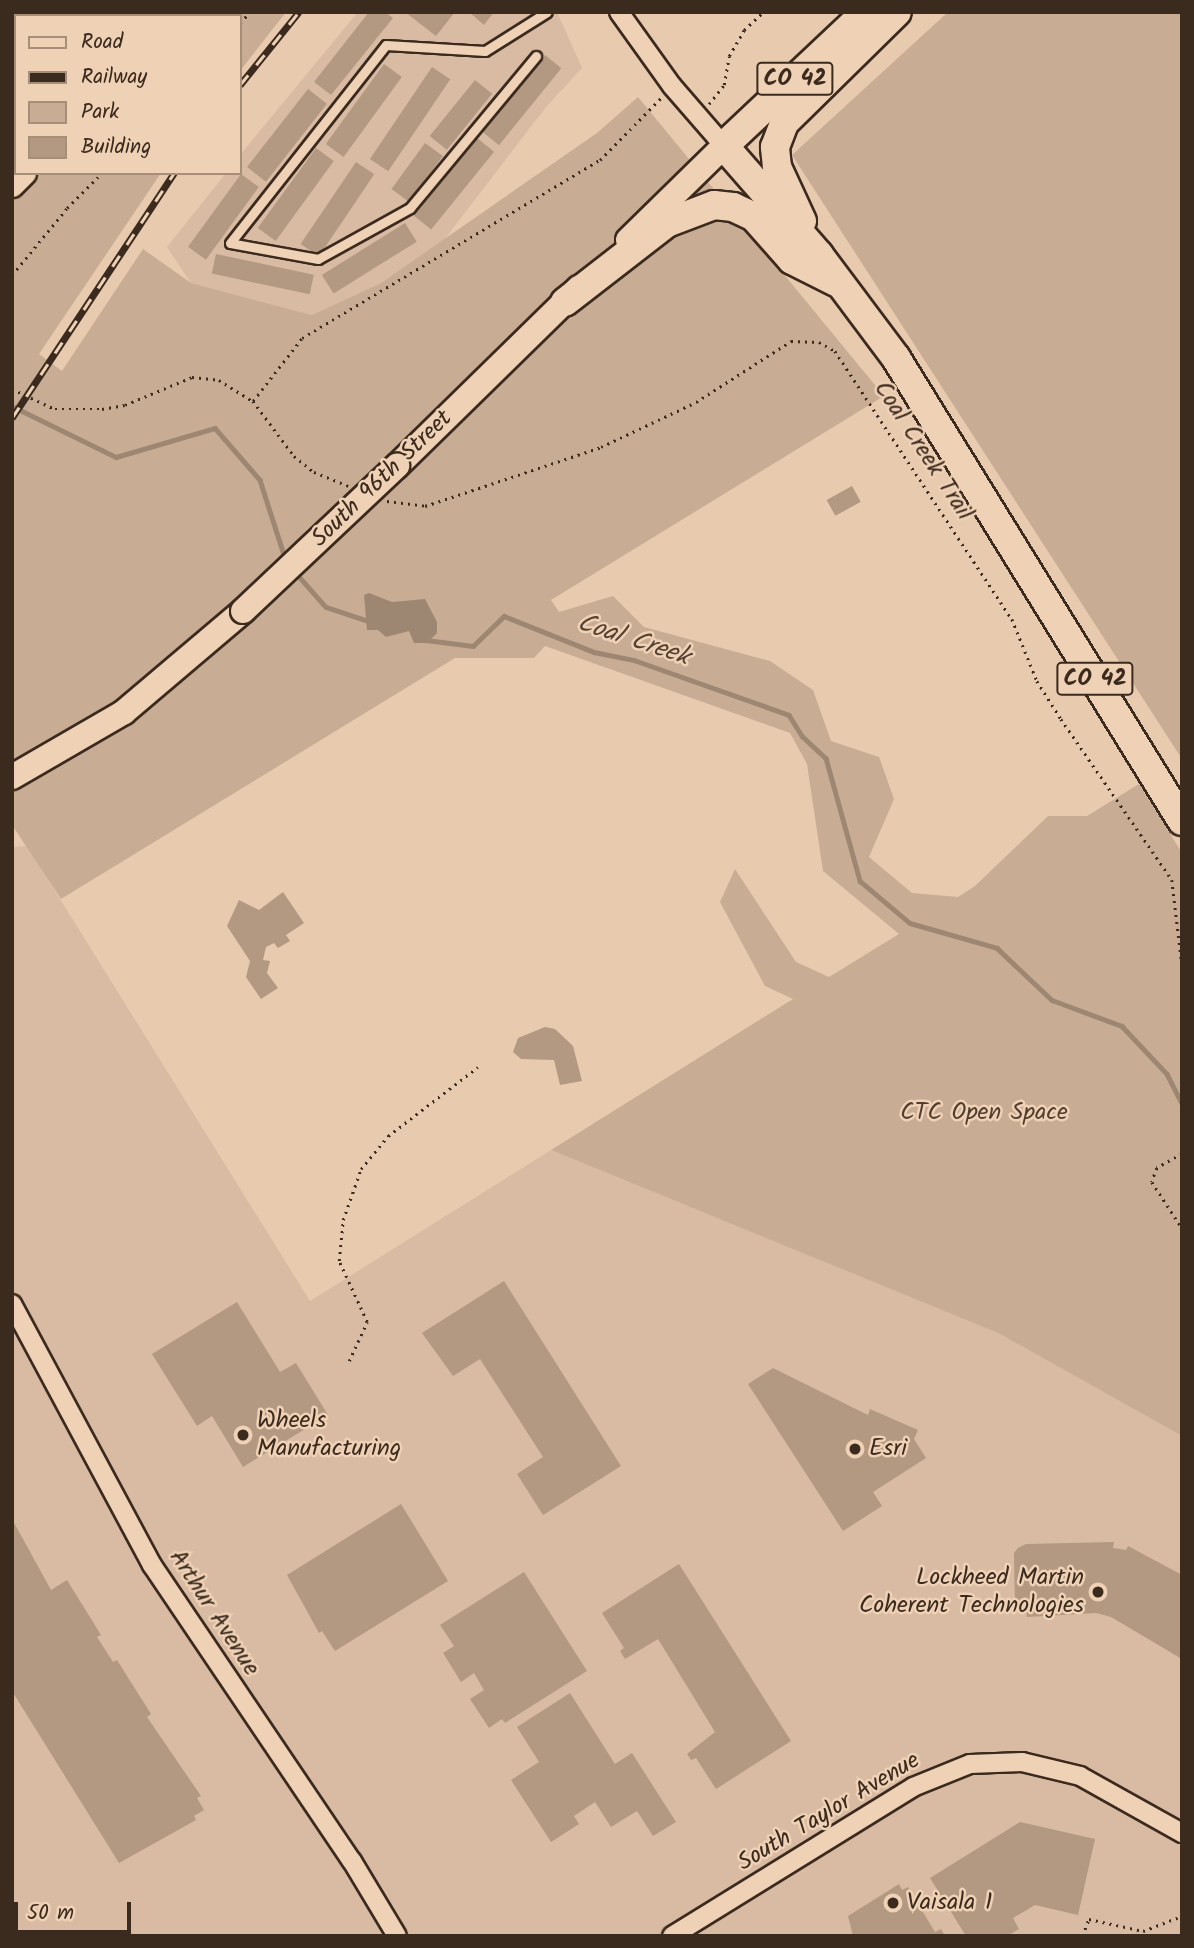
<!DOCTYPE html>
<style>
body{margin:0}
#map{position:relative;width:1194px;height:1948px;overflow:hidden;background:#e8caaf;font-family:Kalam,sans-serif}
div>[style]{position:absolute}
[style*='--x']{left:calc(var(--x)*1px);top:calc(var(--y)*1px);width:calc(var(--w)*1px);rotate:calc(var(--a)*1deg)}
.built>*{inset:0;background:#d8bba2}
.green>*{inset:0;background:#c8ad94}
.water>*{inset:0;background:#9e8772}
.stream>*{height:4.5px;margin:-2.25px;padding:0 2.25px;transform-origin:2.25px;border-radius:2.25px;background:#9e8772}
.building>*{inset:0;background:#b39982;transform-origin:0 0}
.path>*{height:2.5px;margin-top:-1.25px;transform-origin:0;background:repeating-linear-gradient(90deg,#3b2a1e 0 2px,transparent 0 7px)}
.roads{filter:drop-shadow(2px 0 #3b2a1e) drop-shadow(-2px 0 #3b2a1e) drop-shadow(0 2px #3b2a1e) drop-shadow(0 -2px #3b2a1e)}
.lane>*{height:9px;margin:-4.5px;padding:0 4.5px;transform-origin:4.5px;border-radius:4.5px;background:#efd1b5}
.street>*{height:18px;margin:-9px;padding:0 9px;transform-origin:9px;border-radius:9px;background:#efd1b5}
.secondary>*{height:24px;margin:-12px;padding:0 12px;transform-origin:12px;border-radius:12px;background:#efd1b5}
.primary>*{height:28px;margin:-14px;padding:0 14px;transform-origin:14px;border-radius:14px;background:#efd1b5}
.rail>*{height:7px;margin-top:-3.5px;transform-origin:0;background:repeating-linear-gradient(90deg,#efd1b5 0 13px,#3b2a1e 0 26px);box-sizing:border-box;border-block:2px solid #3b2a1e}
.bridges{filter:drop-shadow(2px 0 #3b2a1e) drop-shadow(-2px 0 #3b2a1e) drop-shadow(0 2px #3b2a1e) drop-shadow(0 -2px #3b2a1e)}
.secondary-bridge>*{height:24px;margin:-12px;padding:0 12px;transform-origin:12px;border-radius:12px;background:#efd1b5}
.dots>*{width:19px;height:19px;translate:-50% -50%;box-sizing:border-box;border:4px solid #efd1b5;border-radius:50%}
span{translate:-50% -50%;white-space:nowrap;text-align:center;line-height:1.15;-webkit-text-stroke:5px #efd1b5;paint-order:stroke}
.shield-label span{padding:2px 5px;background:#efd1b5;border:2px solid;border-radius:5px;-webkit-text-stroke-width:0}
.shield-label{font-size:23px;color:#3b2a1e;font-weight:700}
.street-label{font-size:24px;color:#3b2a1e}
.park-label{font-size:24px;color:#503e30}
.poi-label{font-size:24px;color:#3b2a1e}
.left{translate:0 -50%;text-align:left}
.right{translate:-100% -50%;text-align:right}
.water-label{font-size:26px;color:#544133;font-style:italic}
.frame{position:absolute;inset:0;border:14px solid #3b2a1e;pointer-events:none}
.legend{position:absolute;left:14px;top:14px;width:228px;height:161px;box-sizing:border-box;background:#efd1b5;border:2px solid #a78e79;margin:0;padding:9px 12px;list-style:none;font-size:21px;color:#3b2a1e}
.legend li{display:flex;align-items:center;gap:14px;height:35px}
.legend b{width:35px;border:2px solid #a78e79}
.scale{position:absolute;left:14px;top:1902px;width:117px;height:32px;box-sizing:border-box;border:4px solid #3b2a1e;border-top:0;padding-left:9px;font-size:21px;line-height:24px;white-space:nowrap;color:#3b2a1e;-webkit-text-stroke:5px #efd1b5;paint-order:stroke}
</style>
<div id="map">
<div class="built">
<div style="clip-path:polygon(358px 12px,557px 12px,582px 68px,546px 107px,444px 240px,381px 283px,312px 315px,191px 283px,167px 247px,226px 173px,240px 173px,240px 155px)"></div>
<div style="clip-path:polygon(27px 846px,310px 1301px,551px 1150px,998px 1333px,1182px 1436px,1182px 1936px,12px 1936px,12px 847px)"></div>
</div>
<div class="green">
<div style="clip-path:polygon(198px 12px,286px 12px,240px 71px,240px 16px,195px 16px)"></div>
<div style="clip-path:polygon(948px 12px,1182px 12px,1182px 759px,792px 155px)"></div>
<div style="clip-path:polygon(638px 97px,884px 396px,551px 600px,559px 612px,613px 596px,644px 627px,770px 661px,813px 690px,831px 741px,879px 757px,894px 799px,869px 857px,912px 893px,958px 897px,975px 886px,1048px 816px,1087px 816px,1139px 784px,1182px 853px,1182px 1436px,998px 1333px,551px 1150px,793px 999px,765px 986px,720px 902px,735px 869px,796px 962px,829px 977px,899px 934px,823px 871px,807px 764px,790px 733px,545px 646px,534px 658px,455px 658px,61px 899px,12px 825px,12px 200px,38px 173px,161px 173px,39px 354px,62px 371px,143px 249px,191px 283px,312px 315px,381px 283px,597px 133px)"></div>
</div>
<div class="water">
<div style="clip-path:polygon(369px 593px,392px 602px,425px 599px,437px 622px,437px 633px,427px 643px,414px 643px,409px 631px,386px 637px,378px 630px,367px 630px,364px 595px)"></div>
</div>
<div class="stream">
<div style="--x:12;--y:406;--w:116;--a:26.1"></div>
<div style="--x:116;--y:457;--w:103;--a:-16.3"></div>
<div style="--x:215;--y:428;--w:69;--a:49.1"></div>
<div style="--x:260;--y:480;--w:85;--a:72.2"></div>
<div style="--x:296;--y:573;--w:45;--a:48.6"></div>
<div style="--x:326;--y:607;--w:47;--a:18.4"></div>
<div style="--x:426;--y:640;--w:47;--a:7.3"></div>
<div style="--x:473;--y:646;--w:43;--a:-44.1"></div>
<div style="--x:504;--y:616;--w:97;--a:21.8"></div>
<div style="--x:594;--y:652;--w:41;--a:11.3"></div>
<div style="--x:634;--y:660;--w:164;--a:19.5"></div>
<div style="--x:789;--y:715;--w:25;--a:58"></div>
<div style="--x:802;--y:736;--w:33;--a:43"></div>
<div style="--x:826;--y:758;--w:128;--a:74.5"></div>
<div style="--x:860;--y:881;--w:65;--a:40"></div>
<div style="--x:910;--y:923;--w:91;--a:16"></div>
<div style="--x:997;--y:948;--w:76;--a:43.4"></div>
<div style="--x:1052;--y:1000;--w:75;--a:20.4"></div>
<div style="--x:1122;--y:1026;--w:66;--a:46.8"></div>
<div style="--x:1167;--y:1074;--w:33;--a:63"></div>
</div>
<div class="building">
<div style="clip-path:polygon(369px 12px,385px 12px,393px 18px,331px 95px,314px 82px)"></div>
<div style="clip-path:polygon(405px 12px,455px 12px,436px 36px)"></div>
<div style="clip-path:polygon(469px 12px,494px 12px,484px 25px)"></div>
<div style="left:545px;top:55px;width:21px;height:99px;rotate:39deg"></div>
<div style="left:384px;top:64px;width:22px;height:99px;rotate:36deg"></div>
<div style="left:432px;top:67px;width:22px;height:111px;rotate:34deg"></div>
<div style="left:475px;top:80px;width:22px;height:72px;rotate:39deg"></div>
<div style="left:308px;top:89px;width:24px;height:99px;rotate:38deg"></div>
<div style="left:477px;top:138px;width:22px;height:100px;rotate:39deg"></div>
<div style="left:425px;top:143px;width:22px;height:57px;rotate:36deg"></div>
<div style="left:316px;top:148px;width:22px;height:99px;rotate:36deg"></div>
<div style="left:356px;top:162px;width:22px;height:99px;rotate:34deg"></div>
<div style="left:241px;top:174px;width:22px;height:90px;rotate:36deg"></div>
<div style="left:405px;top:223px;width:22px;height:98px;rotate:58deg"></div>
<div style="left:216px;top:254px;width:100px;height:20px;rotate:12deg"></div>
<div style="left:852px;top:486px;width:18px;height:29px;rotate:61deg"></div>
<div style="clip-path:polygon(283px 892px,304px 923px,286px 935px,290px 941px,278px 948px,274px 943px,266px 947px,263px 960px,270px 961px,267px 973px,278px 988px,261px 999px,246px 977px,250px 961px,227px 926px,239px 900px,259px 910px)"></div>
<div style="clip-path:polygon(545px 1027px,555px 1029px,573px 1046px,582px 1081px,560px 1085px,554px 1060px,521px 1059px,513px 1052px,518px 1038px)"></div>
<div style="clip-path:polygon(504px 1281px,621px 1466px,543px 1515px,517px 1474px,543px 1457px,480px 1359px,453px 1376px,422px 1333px)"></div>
<div style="clip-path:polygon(237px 1302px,280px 1372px,296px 1363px,328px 1415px,243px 1467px,212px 1416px,197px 1426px,152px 1354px)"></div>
<div style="clip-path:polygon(773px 1368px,868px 1415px,870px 1409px,918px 1430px,914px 1439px,926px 1458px,873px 1492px,882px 1506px,843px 1531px,748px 1384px)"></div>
<div style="clip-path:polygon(401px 1504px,448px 1581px,335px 1651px,322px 1631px,319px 1633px,287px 1575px)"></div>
<div style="clip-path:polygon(12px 1519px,51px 1590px,67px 1580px,101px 1635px,97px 1637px,113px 1662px,117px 1660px,151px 1714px,147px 1717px,201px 1796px,197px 1798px,204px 1810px,194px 1816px,196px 1820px,119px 1863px,12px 1691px)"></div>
<div style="clip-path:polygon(1114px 1542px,1113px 1548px,1126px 1550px,1128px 1546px,1182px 1575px,1182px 1659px,1111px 1617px,1096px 1613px,1027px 1617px,1026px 1612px,1015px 1608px,1014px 1553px,1018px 1548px,1026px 1544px)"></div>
<div style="clip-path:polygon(679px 1564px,791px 1741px,716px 1789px,696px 1758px,691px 1760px,687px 1754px,715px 1732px,658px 1639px,625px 1659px,620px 1651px,624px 1648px,602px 1613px)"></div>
<div style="clip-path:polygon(524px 1572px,587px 1671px,505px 1723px,502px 1719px,489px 1728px,470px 1699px,484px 1690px,474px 1673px,461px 1682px,443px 1653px,454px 1646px,440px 1625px)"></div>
<div style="clip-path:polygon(570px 1693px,615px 1764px,632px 1753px,676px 1822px,653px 1836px,637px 1811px,611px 1827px,595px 1802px,574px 1816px,579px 1824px,551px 1842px,511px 1780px,539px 1762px,517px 1727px)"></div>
<div style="clip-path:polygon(1020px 1822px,1095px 1839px,1078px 1915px,1035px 1905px,1013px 1918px,1019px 1929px,1007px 1936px,966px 1936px,930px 1878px)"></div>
<div style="clip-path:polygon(899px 1884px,902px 1890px,908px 1887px,935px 1932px,941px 1929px,945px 1936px,853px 1936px,848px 1916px)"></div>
</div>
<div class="path">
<div style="--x:56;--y:12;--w:5;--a:53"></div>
<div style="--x:107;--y:16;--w:4;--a:-76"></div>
<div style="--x:240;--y:23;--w:15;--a:-48"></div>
<div style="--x:12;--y:48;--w:6;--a:45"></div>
<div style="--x:709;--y:104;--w:24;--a:-52"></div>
<div style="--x:724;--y:85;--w:29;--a:-80"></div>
<div style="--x:729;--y:56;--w:30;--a:-60"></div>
<div style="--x:744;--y:30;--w:26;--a:-43"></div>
<div style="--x:12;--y:275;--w:87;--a:-50.6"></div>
<div style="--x:67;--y:208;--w:49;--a:-45"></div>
<div style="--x:12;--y:389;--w:47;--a:24.9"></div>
<div style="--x:55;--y:409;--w:47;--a:0"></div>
<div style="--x:102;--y:409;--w:23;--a:-10"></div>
<div style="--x:125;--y:405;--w:73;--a:-22.7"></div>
<div style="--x:192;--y:377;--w:27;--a:6"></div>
<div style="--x:219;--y:380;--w:40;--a:32"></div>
<div style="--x:253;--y:401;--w:69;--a:53.3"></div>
<div style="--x:294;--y:456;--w:26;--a:39"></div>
<div style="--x:314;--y:472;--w:37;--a:22"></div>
<div style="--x:253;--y:401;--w:80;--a:-52.1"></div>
<div style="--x:302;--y:338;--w:347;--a:-30.9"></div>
<div style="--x:600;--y:160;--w:87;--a:-45.5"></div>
<div style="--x:387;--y:501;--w:38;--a:7"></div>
<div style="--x:425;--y:506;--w:186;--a:-18.5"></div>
<div style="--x:601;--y:447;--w:105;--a:-25.3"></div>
<div style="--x:696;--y:402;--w:113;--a:-32.7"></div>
<div style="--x:791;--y:341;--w:28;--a:2"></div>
<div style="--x:819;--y:342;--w:18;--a:29"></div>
<div style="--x:835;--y:351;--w:321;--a:56.6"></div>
<div style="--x:1012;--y:619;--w:67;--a:68"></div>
<div style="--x:1037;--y:681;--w:45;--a:57.7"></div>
<div style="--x:1061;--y:719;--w:196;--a:55.4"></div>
<div style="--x:1172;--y:880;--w:86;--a:83.3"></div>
<div style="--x:1182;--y:1154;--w:29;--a:151"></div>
<div style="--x:1157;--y:1168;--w:15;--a:110"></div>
<div style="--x:1152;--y:1182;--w:55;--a:56.9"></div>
<div style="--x:349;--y:1361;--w:43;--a:-65.2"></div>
<div style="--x:367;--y:1322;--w:67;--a:-114.7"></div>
<div style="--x:339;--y:1261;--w:41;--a:-84.4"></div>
<div style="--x:343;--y:1220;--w:54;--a:-70.6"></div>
<div style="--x:361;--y:1169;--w:43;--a:-50.7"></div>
<div style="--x:388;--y:1136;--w:113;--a:-37.5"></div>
<div style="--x:1082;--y:1936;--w:18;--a:-68"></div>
<div style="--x:1089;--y:1919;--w:55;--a:12.5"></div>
<div style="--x:1143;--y:1931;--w:42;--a:-21"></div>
</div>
<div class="roads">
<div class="lane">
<div style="--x:536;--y:56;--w:197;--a:129.7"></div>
<div style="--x:410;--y:208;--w:105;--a:151"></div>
<div style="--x:318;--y:259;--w:89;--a:-169.7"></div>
<div style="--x:230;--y:243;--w:252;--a:-51.8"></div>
<div style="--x:386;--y:45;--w:99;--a:3.5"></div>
<div style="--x:485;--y:51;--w:73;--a:-32.2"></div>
</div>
<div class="street">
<div style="--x:619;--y:12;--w:91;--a:54.4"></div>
<div style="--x:672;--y:86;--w:79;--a:49.1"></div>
<div style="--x:12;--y:1304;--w:296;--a:61.8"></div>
<div style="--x:152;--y:1565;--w:357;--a:56"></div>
<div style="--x:352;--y:1861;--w:87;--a:59"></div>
<div style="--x:672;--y:1936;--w:283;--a:-31.7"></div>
<div style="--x:913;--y:1787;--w:61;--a:-22"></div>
<div style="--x:970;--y:1764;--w:52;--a:-2.2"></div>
<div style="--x:1022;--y:1762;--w:60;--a:13.6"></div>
<div style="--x:1080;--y:1776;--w:117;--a:29.2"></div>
</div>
<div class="secondary">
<div style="--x:12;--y:13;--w:6;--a:45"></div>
<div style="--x:178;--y:16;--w:5;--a:-53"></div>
<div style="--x:12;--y:185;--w:17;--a:-45"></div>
<div style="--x:628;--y:240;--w:134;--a:-44.4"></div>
<div style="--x:397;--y:466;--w:255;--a:-44.4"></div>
<div style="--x:12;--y:777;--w:129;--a:-30.1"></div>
<div style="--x:124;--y:712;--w:156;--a:-40.3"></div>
</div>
<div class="primary">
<div style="--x:866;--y:12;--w:195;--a:136.7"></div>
<div style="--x:724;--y:146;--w:145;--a:48.9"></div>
<div style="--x:819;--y:255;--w:129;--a:53.2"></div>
<div style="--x:896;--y:358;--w:544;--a:58.3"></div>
<div style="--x:802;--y:221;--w:60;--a:-114.8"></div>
<div style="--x:777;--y:167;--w:20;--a:-96"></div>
<div style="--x:775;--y:147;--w:26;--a:-69"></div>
<div style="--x:784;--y:123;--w:158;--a:-44.5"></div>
<div style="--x:565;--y:302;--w:129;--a:-37.8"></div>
<div style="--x:667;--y:223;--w:50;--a:-21"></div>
<div style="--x:714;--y:205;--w:19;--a:6"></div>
<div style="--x:733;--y:207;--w:23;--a:25"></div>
<div style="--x:754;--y:217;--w:57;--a:48.5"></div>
<div style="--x:792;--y:260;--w:49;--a:26.6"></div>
</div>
</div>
<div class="rail">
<div style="--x:240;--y:85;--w:94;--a:-51.1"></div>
<div style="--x:12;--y:418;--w:294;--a:-56.5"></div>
</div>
<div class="bridges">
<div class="secondary-bridge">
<div style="--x:243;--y:611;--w:212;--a:-43.3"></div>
</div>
</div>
<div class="dots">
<div style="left:243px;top:1435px;background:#3b2a1e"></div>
<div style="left:855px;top:1449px;background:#3b2a1e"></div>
<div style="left:1098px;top:1592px;background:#3b2a1e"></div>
<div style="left:893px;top:1903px;background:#3b2a1e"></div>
</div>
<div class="shield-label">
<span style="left:795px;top:79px">CO 42</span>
<span style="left:1095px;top:679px">CO 42</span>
</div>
<div class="street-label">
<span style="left:923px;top:451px;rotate:57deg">Coal Creek Trail</span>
<span style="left:382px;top:479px;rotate:-44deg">South 96th Street</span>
<span style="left:214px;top:1613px;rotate:57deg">Arthur Avenue</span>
<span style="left:829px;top:1812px;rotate:-31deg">South Taylor Avenue</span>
</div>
<div class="park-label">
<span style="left:984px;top:1113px">CTC Open Space</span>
</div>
<div class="poi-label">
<span class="left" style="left:257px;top:1435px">Wheels<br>Manufacturing</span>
<span class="left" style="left:869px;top:1449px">Esri</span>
<span class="right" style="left:1084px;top:1592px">Lockheed Martin<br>Coherent Technologies</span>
<span class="left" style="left:907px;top:1903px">Vaisala 1</span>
</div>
<div class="water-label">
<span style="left:633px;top:641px;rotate:18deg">Coal Creek</span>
</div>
<div class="frame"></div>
<ul class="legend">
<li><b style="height:9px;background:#efd1b5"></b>Road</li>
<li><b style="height:9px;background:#3b2a1e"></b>Railway</li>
<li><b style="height:19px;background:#c8ad94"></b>Park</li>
<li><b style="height:19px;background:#b39982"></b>Building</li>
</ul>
<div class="scale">50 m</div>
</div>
